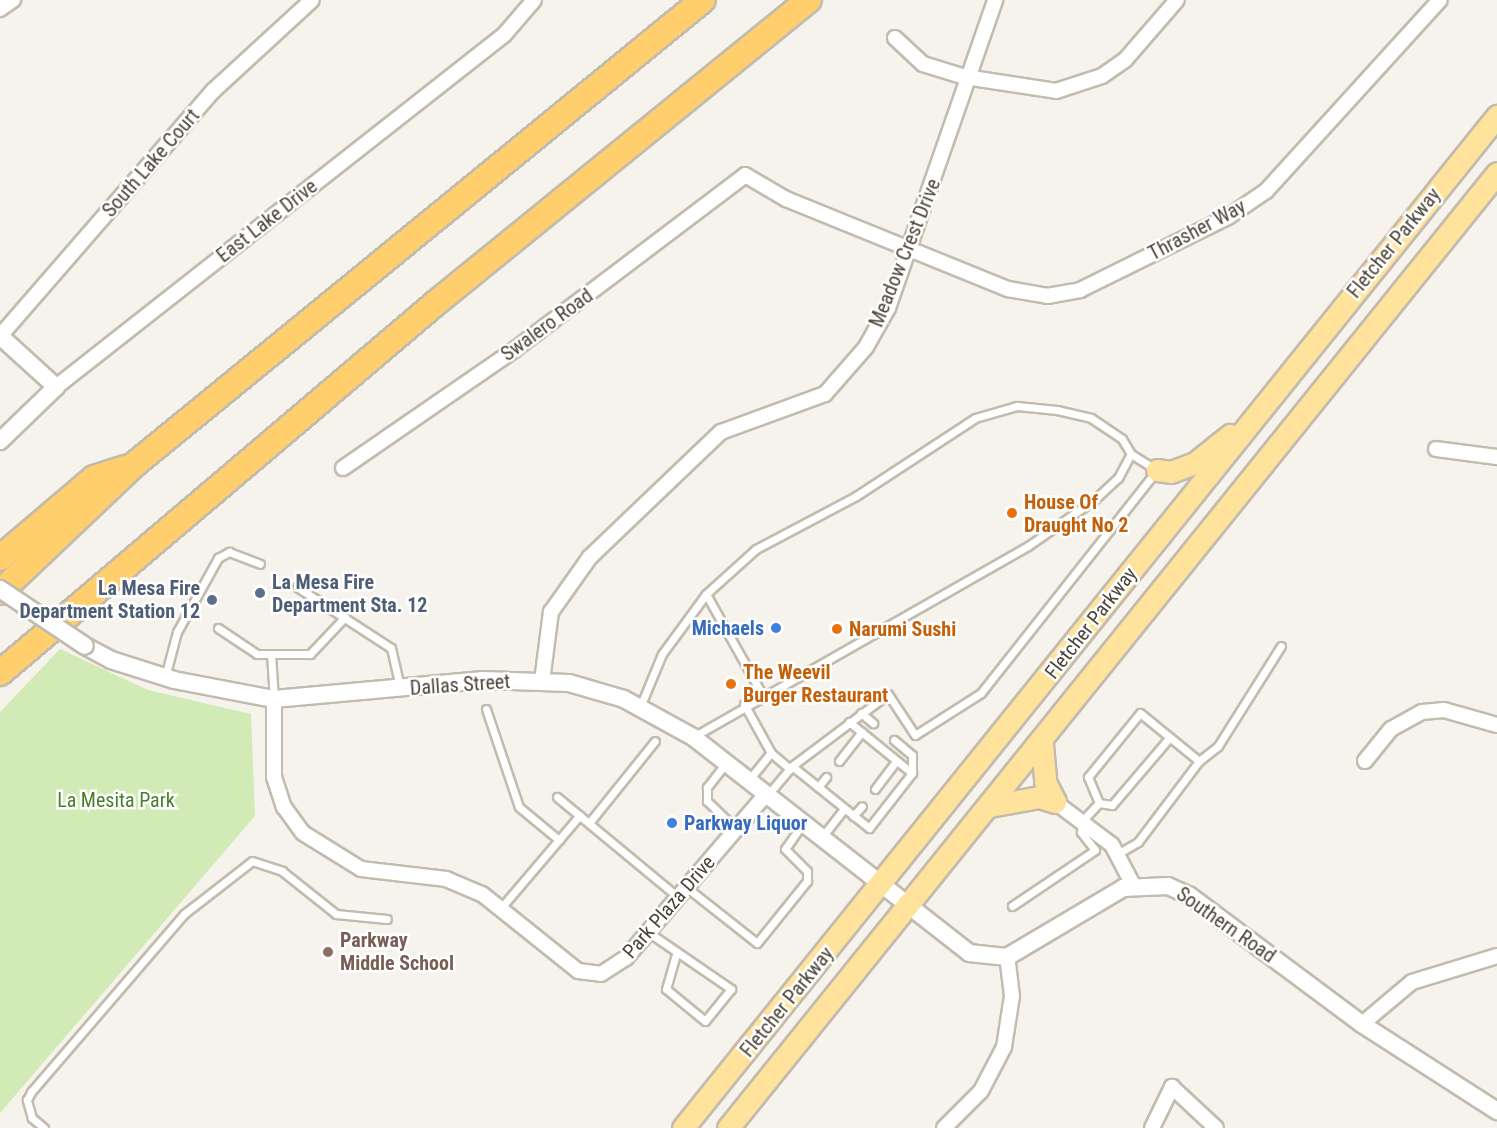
<!DOCTYPE html>
<style>
body{margin:0}
#map{position:relative;width:1497px;height:1128px;overflow:hidden;background:#f6f3ec;font-family:"Roboto Condensed",sans-serif}
div>[style]{position:absolute}
[style*='--x']{left:calc(var(--x)*1px);top:calc(var(--y)*1px);width:calc(var(--w)*1px);rotate:calc(var(--a)*1deg)}
.green>*{inset:0;background:#d2eab5}
.roads{filter:drop-shadow(2px 0 #c2bbae) drop-shadow(-2px 0 #c2bbae) drop-shadow(0 2px #c2bbae) drop-shadow(0 -2px #c2bbae)}
.service>*{height:7px;margin:-3.5px;padding:0 3.5px;transform-origin:3.5px;border-radius:3.5px;background:#fff}
.minor>*{height:14px;margin:-7px;padding:0 7px;transform-origin:7px;border-radius:7px;background:#fff}
.tertiary>*{height:16px;margin:-8px;padding:0 8px;transform-origin:8px;border-radius:8px;background:#fff}
.primary>*{height:21px;margin:-10.5px;padding:0 10.5px;transform-origin:10.5px;border-radius:10.5px;background:#ffe39c}
.motorway>*{height:24px;margin:-12px;padding:0 12px;transform-origin:12px;border-radius:12px;background:#ffcf6e}
.bridges{filter:drop-shadow(2px 0 #c2bbae) drop-shadow(-2px 0 #c2bbae) drop-shadow(0 2px #c2bbae) drop-shadow(0 -2px #c2bbae)}
.tertiary-bridge>*{height:16px;margin:-8px;padding:0 8px;transform-origin:8px;border-radius:8px;background:#fff}
.dots>*{width:16px;height:16px;translate:-50% -50%;box-sizing:border-box;border:3px solid #fff;border-radius:50%}
span{translate:-50% -50%;white-space:nowrap;text-align:center;line-height:1.15;-webkit-text-stroke:5px #fff;paint-order:stroke}
.street-label{font-size:20px;color:#4b4439}
.food-label{font-size:20px;color:#c56008;font-weight:700}
.left{translate:0 -50%;text-align:left}
.service-label{font-size:20px;color:#4e5e75;font-weight:700}
.right{translate:-100% -50%;text-align:right}
.shop-label{font-size:20px;color:#366cbe;font-weight:700}
.park-label{font-size:20px;color:#4a7f2a}
.education-label{font-size:20px;color:#785e54;font-weight:700}
</style>
<div id="map">
<div class="green">
<div style="clip-path:polygon(60px 649px,148px 690px,251px 714px,255px 816px,0 1113px,0 712px)"></div>
</div>
<div class="roads">
<div class="service">
<div style="--x:297;--y:587;--w:112;--a:33"></div>
<div style="--x:391;--y:648;--w:40;--a:77"></div>
<div style="--x:706;--y:594;--w:115;--a:60.8"></div>
<div style="--x:218;--y:628;--w:47;--a:33.7"></div>
<div style="--x:257;--y:654;--w:53;--a:0"></div>
<div style="--x:310;--y:654;--w:51;--a:-46.6"></div>
<div style="--x:271;--y:654;--w:45;--a:86.2"></div>
<div style="--x:165;--y:677;--w:47;--a:-75.1"></div>
<div style="--x:177;--y:632;--w:85;--a:-61"></div>
<div style="--x:218;--y:558;--w:13;--a:-29"></div>
<div style="--x:229;--y:552;--w:33;--a:21"></div>
<div style="--x:744;--y:704;--w:56;--a:61.1"></div>
<div style="--x:771;--y:753;--w:25;--a:40"></div>
<div style="--x:640;--y:707;--w:57;--a:-67.5"></div>
<div style="--x:662;--y:654;--w:74;--a:-53.7"></div>
<div style="--x:706;--y:594;--w:67;--a:-42"></div>
<div style="--x:756;--y:549;--w:113;--a:-27.9"></div>
<div style="--x:856;--y:496;--w:142;--a:-33.2"></div>
<div style="--x:975;--y:418;--w:44;--a:-15.9"></div>
<div style="--x:1017;--y:406;--w:40;--a:5.7"></div>
<div style="--x:1057;--y:410;--w:35;--a:13"></div>
<div style="--x:1091;--y:418;--w:37;--a:34"></div>
<div style="--x:1122;--y:439;--w:17;--a:59"></div>
<div style="--x:486;--y:709;--w:103;--a:71.4"></div>
<div style="--x:519;--y:807;--w:52;--a:39.5"></div>
<div style="--x:861;--y:713;--w:16;--a:40"></div>
<div style="--x:693;--y:737;--w:386;--a:-29.7"></div>
<div style="--x:1028;--y:546;--w:80;--a:-34.9"></div>
<div style="--x:1094;--y:500;--w:33;--a:-43"></div>
<div style="--x:1118;--y:478;--w:27;--a:-62"></div>
<div style="--x:1131;--y:454;--w:31;--a:32"></div>
<div style="--x:1157;--y:470;--w:284;--a:128.3"></div>
<div style="--x:981;--y:693;--w:78;--a:147.5"></div>
<div style="--x:915;--y:735;--w:49;--a:-123.4"></div>
<div style="--x:888;--y:694;--w:120;--a:143.1"></div>
<div style="--x:792;--y:766;--w:38;--a:130"></div>
<div style="--x:894;--y:740;--w:23;--a:40"></div>
<div style="--x:912;--y:755;--w:18;--a:90"></div>
<div style="--x:839;--y:761;--w:37;--a:-52"></div>
<div style="--x:1199;--y:761;--w:24;--a:-38"></div>
<div style="--x:1218;--y:746;--w:118;--a:-57.8"></div>
<div style="--x:726;--y:763;--w:31;--a:128"></div>
<div style="--x:707;--y:787;--w:14;--a:90"></div>
<div style="--x:707;--y:801;--w:40;--a:44"></div>
<div style="--x:792;--y:766;--w:99;--a:38.8"></div>
<div style="--x:869;--y:828;--w:70;--a:-52"></div>
<div style="--x:912;--y:773;--w:81;--a:-141"></div>
<div style="--x:748;--y:781;--w:36;--a:-51"></div>
<div style="--x:818;--y:787;--w:13;--a:-51"></div>
<div style="--x:875;--y:789;--w:35;--a:-53"></div>
<div style="--x:557;--y:797;--w:157;--a:39.6"></div>
<div style="--x:1099;--y:803;--w:28;--a:-113"></div>
<div style="--x:1088;--y:777;--w:82;--a:-50.9"></div>
<div style="--x:1140;--y:713;--w:76;--a:39.1"></div>
<div style="--x:1199;--y:761;--w:101;--a:127"></div>
<div style="--x:1138;--y:842;--w:24;--a:150"></div>
<div style="--x:853;--y:816;--w:13;--a:-48"></div>
<div style="--x:589;--y:823;--w:105;--a:-51.2"></div>
<div style="--x:822;--y:837;--w:36;--a:-52"></div>
<div style="--x:686;--y:887;--w:90;--a:38.3"></div>
<div style="--x:757;--y:943;--w:80;--a:-51.1"></div>
<div style="--x:807;--y:881;--w:10;--a:-90"></div>
<div style="--x:807;--y:871;--w:31;--a:-135"></div>
<div style="--x:785;--y:849;--w:29;--a:-55"></div>
<div style="--x:1012;--y:906;--w:100;--a:-34"></div>
<div style="--x:1095;--y:850;--w:23;--a:-128"></div>
<div style="--x:1081;--y:832;--w:12;--a:-81"></div>
<div style="--x:1083;--y:820;--w:23;--a:-47"></div>
<div style="--x:1099;--y:803;--w:13;--a:9"></div>
<div style="--x:1112;--y:805;--w:89;--a:-49.5"></div>
<div style="--x:500;--y:909;--w:123;--a:-49.6"></div>
<div style="--x:648;--y:932;--w:101;--a:34.5"></div>
<div style="--x:731;--y:989;--w:41;--a:129.1"></div>
<div style="--x:705;--y:1021;--w:50;--a:-140.6"></div>
<div style="--x:666;--y:989;--w:35;--a:-74"></div>
<div style="--x:44;--y:1128;--w:16;--a:-140"></div>
<div style="--x:32;--y:1118;--w:19;--a:-106"></div>
<div style="--x:27;--y:1100;--w:9;--a:-63"></div>
<div style="--x:31;--y:1092;--w:235;--a:-49.3"></div>
<div style="--x:184;--y:914;--w:86;--a:-37.9"></div>
<div style="--x:252;--y:861;--w:32;--a:18"></div>
<div style="--x:282;--y:871;--w:69;--a:38.5"></div>
<div style="--x:336;--y:914;--w:51;--a:5.6"></div>
</div>
<div class="minor">
<div style="--x:0;--y:9;--w:16;--a:-35"></div>
<div style="--x:895;--y:38;--w:38;--a:43"></div>
<div style="--x:923;--y:64;--w:44;--a:17.2"></div>
<div style="--x:965;--y:77;--w:92;--a:8.7"></div>
<div style="--x:1056;--y:91;--w:48;--a:-18.1"></div>
<div style="--x:1102;--y:76;--w:28;--a:-35"></div>
<div style="--x:1125;--y:60;--w:79;--a:-49.1"></div>
<div style="--x:0;--y:336;--w:325;--a:-49"></div>
<div style="--x:213;--y:91;--w:134;--a:-42.6"></div>
<div style="--x:56;--y:387;--w:570;--a:-38.16"></div>
<div style="--x:504;--y:35;--w:46;--a:-49.4"></div>
<div style="--x:1436;--y:449;--w:62;--a:7.5"></div>
<div style="--x:343;--y:468;--w:208;--a:-34.6"></div>
<div style="--x:514;--y:350;--w:290;--a:-37.1"></div>
<div style="--x:745;--y:175;--w:48;--a:30.3"></div>
<div style="--x:786;--y:199;--w:240;--a:22.1"></div>
<div style="--x:1008;--y:289;--w:40;--a:10"></div>
<div style="--x:1047;--y:296;--w:34;--a:-10"></div>
<div style="--x:1080;--y:290;--w:165;--a:-26.3"></div>
<div style="--x:1228;--y:217;--w:46;--a:-34.4"></div>
<div style="--x:1266;--y:191;--w:258;--a:-47.7"></div>
<div style="--x:542;--y:681;--w:70;--a:-82.6"></div>
<div style="--x:551;--y:612;--w:67;--a:-54.7"></div>
<div style="--x:590;--y:557;--w:181;--a:-43.7"></div>
<div style="--x:721;--y:432;--w:111;--a:-20.1"></div>
<div style="--x:825;--y:394;--w:62;--a:-48.9"></div>
<div style="--x:866;--y:347;--w:45;--a:-60.6"></div>
<div style="--x:888;--y:308;--w:326;--a:-70.8"></div>
<div style="--x:274;--y:699;--w:78;--a:90"></div>
<div style="--x:274;--y:777;--w:32;--a:72"></div>
<div style="--x:284;--y:807;--w:32;--a:54"></div>
<div style="--x:303;--y:833;--w:68;--a:31.8"></div>
<div style="--x:361;--y:869;--w:86;--a:6.7"></div>
<div style="--x:446;--y:879;--w:39;--a:23"></div>
<div style="--x:482;--y:894;--w:123;--a:38.7"></div>
<div style="--x:578;--y:971;--w:23;--a:7"></div>
<div style="--x:601;--y:974;--w:30;--a:-33"></div>
<div style="--x:626;--y:958;--w:214;--a:-49.5"></div>
<div style="--x:1365;--y:761;--w:41;--a:-50.9"></div>
<div style="--x:1391;--y:729;--w:35;--a:-29"></div>
<div style="--x:1422;--y:712;--w:22;--a:-5"></div>
<div style="--x:1444;--y:710;--w:55;--a:15.8"></div>
<div style="--x:1055;--y:802;--w:71;--a:37"></div>
<div style="--x:1112;--y:845;--w:45;--a:62.3"></div>
<div style="--x:1362;--y:1024;--w:65;--a:-40"></div>
<div style="--x:1412;--y:982;--w:89;--a:-17"></div>
<div style="--x:944;--y:1128;--w:52;--a:-45"></div>
<div style="--x:981;--y:1091;--w:50;--a:-62.4"></div>
<div style="--x:1004;--y:1047;--w:52;--a:-81.1"></div>
<div style="--x:1012;--y:996;--w:39;--a:-97"></div>
<div style="--x:1152;--y:1128;--w:46;--a:-64"></div>
<div style="--x:1172;--y:1087;--w:60;--a:43"></div>
</div>
<div class="tertiary">
<div style="--x:0;--y:336;--w:76;--a:42.3"></div>
<div style="--x:56;--y:387;--w:78;--a:136"></div>
<div style="--x:85;--y:646;--w:30;--a:28"></div>
<div style="--x:111;--y:660;--w:66;--a:17.6"></div>
<div style="--x:174;--y:680;--w:102;--a:10.8"></div>
<div style="--x:274;--y:699;--w:210;--a:-5.2"></div>
<div style="--x:483;--y:680;--w:86;--a:2"></div>
<div style="--x:569;--y:683;--w:57;--a:16.2"></div>
<div style="--x:624;--y:699;--w:79;--a:28.8"></div>
<div style="--x:693;--y:737;--w:350;--a:38"></div>
<div style="--x:969;--y:953;--w:38;--a:6"></div>
<div style="--x:1007;--y:957;--w:135;--a:-30.7"></div>
<div style="--x:1123;--y:888;--w:45;--a:-2.5"></div>
<div style="--x:1168;--y:886;--w:24;--a:24"></div>
<div style="--x:1190;--y:896;--w:214;--a:36.7"></div>
<div style="--x:1362;--y:1024;--w:161;--a:32.8"></div>
</div>
<div class="primary">
<div style="--x:1157;--y:470;--w:14;--a:8"></div>
<div style="--x:1171;--y:472;--w:26;--a:-21"></div>
<div style="--x:1195;--y:463;--w:45;--a:-38.7"></div>
<div style="--x:1042;--y:744;--w:38;--a:85"></div>
<div style="--x:1045;--y:782;--w:22;--a:63"></div>
<div style="--x:990;--y:806;--w:50;--a:-10.4"></div>
<div style="--x:1039;--y:797;--w:17;--a:17"></div>
<div style="--x:683;--y:1128;--w:1299;--a:-51.19"></div>
<div style="--x:728;--y:1128;--w:1226;--a:-51.16"></div>
</div>
<div class="motorway">
<div style="--x:0;--y:558;--w:123;--a:-40.4"></div>
<div style="--x:94;--y:478;--w:33;--a:-18"></div>
<div style="--x:0;--y:592;--w:186;--a:-43.5"></div>
<div style="--x:135;--y:464;--w:733;--a:-39.25"></div>
<div style="--x:0;--y:673;--w:573;--a:-40.33"></div>
<div style="--x:437;--y:302;--w:479;--a:-39.1"></div>
</div>
</div>
<div class="bridges">
<div class="tertiary-bridge">
<div style="--x:0;--y:589;--w:102;--a:33.8"></div>
</div>
</div>
<div class="dots">
<div style="left:1012px;top:513px;background:#e8710a"></div>
<div style="left:260px;top:593px;background:#5c6f8a"></div>
<div style="left:212px;top:600px;background:#5c6f8a"></div>
<div style="left:776px;top:628px;background:#3f7fe0"></div>
<div style="left:837px;top:629px;background:#e8710a"></div>
<div style="left:731px;top:684px;background:#e8710a"></div>
<div style="left:672px;top:823px;background:#3f7fe0"></div>
<div style="left:328px;top:952px;background:#8d6e63"></div>
</div>
<div class="street-label">
<span style="left:151px;top:163px;rotate:-49deg">South Lake Court</span>
<span style="left:267px;top:221px;rotate:-38deg">East Lake Drive</span>
<span style="left:1197px;top:230px;rotate:-28deg">Thrasher Way</span>
<span style="left:1394px;top:243px;rotate:-51deg">Fletcher Parkway</span>
<span style="left:905px;top:253px;rotate:-68deg">Meadow Crest Drive</span>
<span style="left:547px;top:325px;rotate:-36deg">Swalero Road</span>
<span style="left:1091px;top:623px;rotate:-52deg">Fletcher Parkway</span>
<span style="left:460px;top:685px;rotate:-4deg">Dallas Street</span>
<span style="left:669px;top:907px;rotate:-49deg">Park Plaza Drive</span>
<span style="left:1226px;top:925px;rotate:35deg">Southern Road</span>
<span style="left:787px;top:1002px;rotate:-51deg">Fletcher Parkway</span>
</div>
<div class="food-label">
<span class="left" style="left:1024px;top:514px">House Of<br>Draught No 2</span>
<span class="left" style="left:849px;top:629px">Narumi Sushi</span>
<span class="left" style="left:743px;top:684px">The Weevil<br>Burger Restaurant</span>
</div>
<div class="service-label">
<span class="left" style="left:272px;top:594px">La Mesa Fire<br>Department Sta. 12</span>
<span class="right" style="left:200px;top:600px">La Mesa Fire<br>Department Station 12</span>
</div>
<div class="shop-label">
<span class="right" style="left:764px;top:628px">Michaels</span>
<span class="left" style="left:684px;top:823px">Parkway Liquor</span>
</div>
<div class="park-label">
<span style="left:116px;top:800px">La Mesita Park</span>
</div>
<div class="education-label">
<span class="left" style="left:340px;top:952px">Parkway<br>Middle School</span>
</div>
</div>
